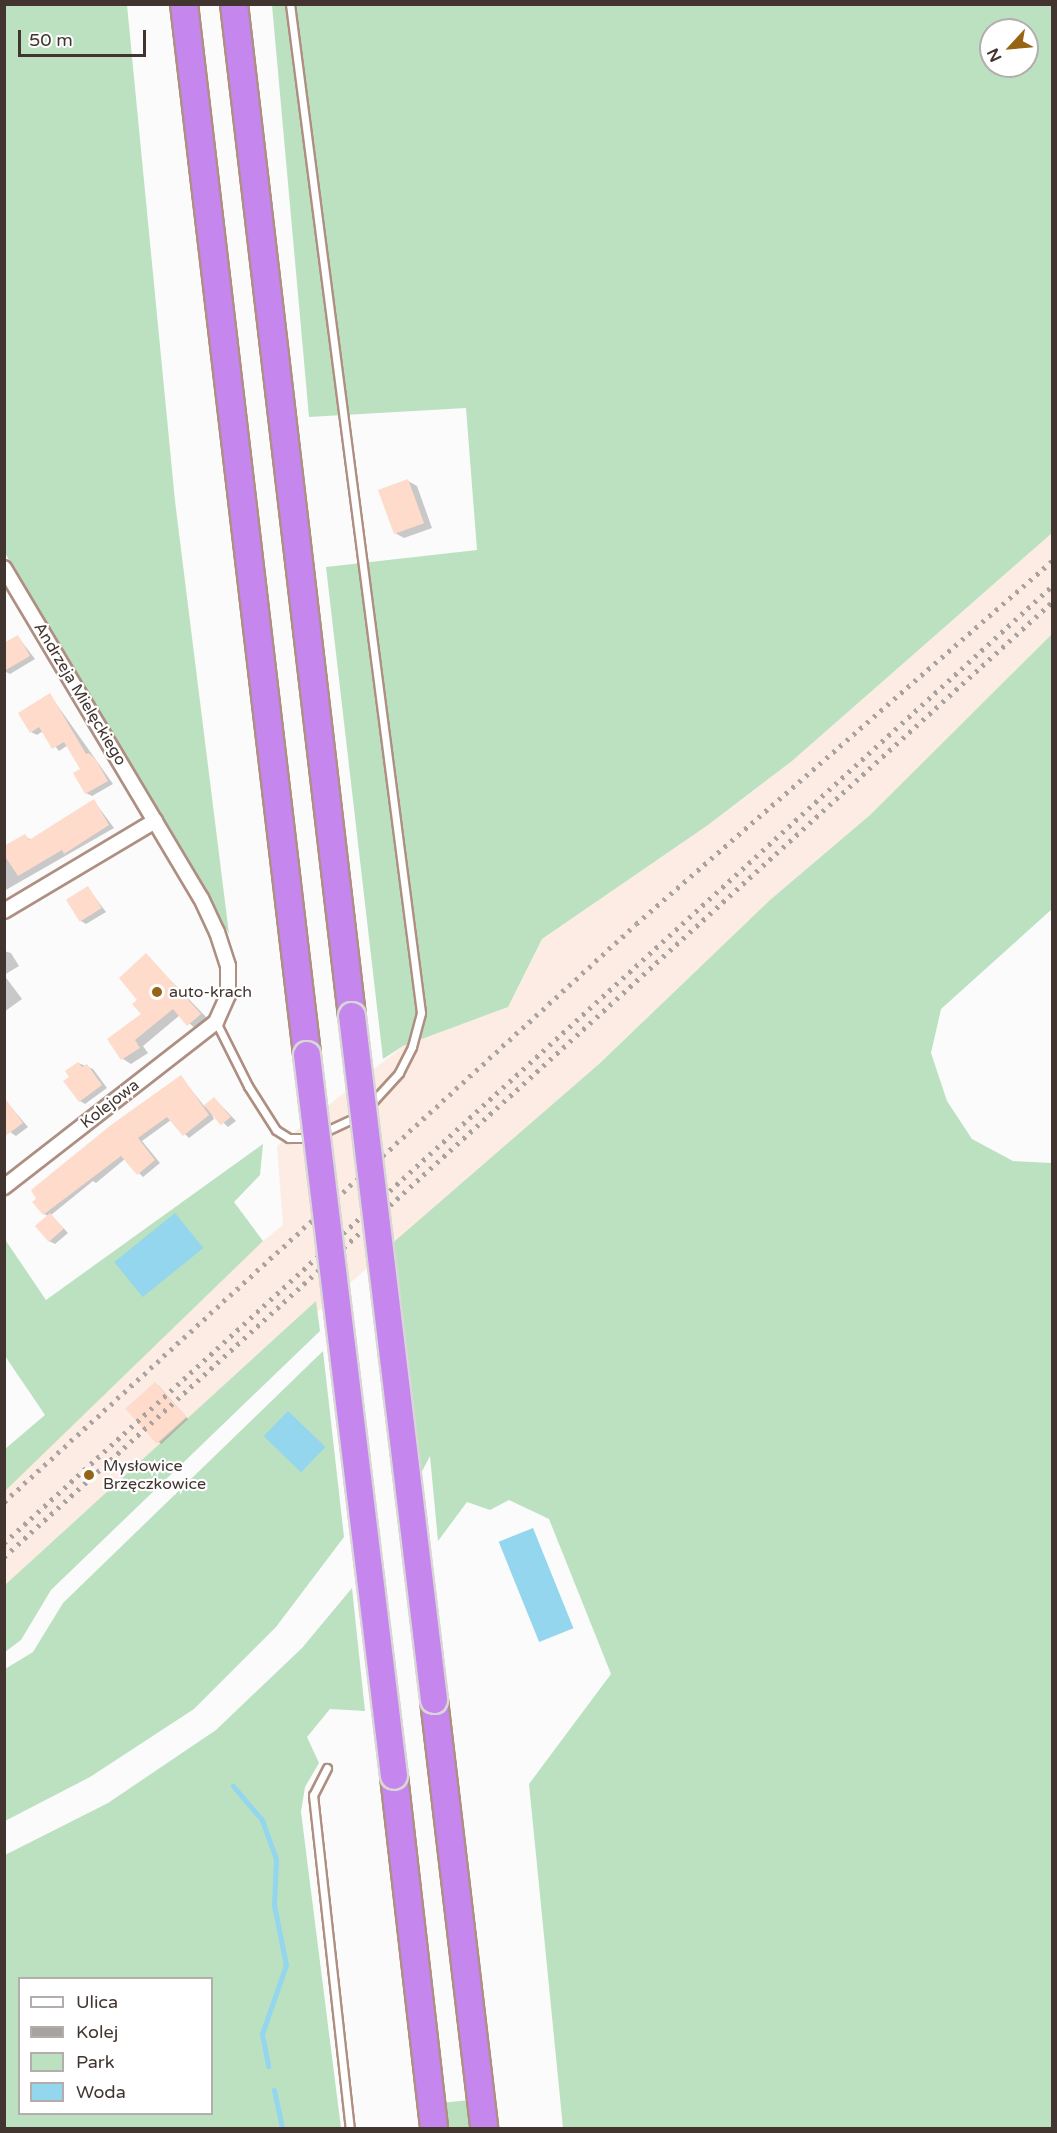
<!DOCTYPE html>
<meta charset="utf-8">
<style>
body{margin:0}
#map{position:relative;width:1057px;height:2133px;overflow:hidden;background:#fbfbfb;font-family:"Varela Round",sans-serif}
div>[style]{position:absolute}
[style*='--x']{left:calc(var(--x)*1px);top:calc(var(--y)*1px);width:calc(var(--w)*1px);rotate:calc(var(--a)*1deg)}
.built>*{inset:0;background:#fcece4}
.green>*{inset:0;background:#bbe1c1;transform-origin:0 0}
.water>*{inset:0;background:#93d6ee;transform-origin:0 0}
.shadow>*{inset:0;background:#0003}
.stream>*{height:5px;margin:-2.5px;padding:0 2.5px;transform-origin:2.5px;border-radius:2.5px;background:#93d6ee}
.building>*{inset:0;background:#fedbcb;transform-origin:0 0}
.roads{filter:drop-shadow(2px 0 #ae8f82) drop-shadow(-2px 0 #ae8f82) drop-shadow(0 2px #ae8f82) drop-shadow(0 -2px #ae8f82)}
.service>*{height:7px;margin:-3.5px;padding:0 3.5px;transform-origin:3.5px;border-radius:3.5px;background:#fff}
.minor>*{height:14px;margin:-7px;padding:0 7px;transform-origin:7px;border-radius:7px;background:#fff}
.motorway>*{height:26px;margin:-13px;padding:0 13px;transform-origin:13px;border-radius:13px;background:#c586ed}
.rail>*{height:4.5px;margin-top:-2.25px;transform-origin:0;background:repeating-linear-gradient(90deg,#a8a2a0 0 3px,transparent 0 9px)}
.bridges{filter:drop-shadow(2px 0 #d9d7d6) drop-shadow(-2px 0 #d9d7d6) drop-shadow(0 2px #d9d7d6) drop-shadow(0 -2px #d9d7d6)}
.motorway-bridge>*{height:26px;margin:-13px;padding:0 13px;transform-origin:13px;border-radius:13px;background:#c586ed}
.dots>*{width:16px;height:16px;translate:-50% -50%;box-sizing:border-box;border:3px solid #fff;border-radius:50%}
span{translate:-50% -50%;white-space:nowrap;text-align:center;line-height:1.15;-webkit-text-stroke:4.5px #fff;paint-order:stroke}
.street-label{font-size:16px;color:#423530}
.poi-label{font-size:16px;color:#423530}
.left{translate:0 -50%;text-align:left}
.frame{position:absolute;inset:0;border:6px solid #423530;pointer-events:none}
.legend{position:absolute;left:18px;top:1977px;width:195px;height:138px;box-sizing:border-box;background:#fff;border:2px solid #b3aeac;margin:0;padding:8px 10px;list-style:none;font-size:18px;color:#423530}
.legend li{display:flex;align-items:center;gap:12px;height:30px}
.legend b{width:30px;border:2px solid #b3aeac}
.north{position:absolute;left:979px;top:18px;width:60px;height:60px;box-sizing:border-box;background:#fff;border:2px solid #b3aeac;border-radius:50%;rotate:244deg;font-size:16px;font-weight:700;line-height:24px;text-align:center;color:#423530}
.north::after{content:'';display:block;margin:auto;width:21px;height:27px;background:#956415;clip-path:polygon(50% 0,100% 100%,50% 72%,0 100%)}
.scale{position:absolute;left:18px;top:30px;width:128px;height:27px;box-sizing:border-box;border:3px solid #423530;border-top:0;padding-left:8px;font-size:18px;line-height:21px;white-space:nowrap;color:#423530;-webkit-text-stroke:4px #fff;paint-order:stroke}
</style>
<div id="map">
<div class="built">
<div style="clip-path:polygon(1052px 533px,1052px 634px,870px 815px,770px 900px,599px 1064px,5px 1587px,5px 1475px,203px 1289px,283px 1225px,277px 1146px,403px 1046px,508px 1007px,542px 939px,708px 825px,792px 761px)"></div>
</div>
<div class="green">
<div style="clip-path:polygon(4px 5px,127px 5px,175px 501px,229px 934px,5px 553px)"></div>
<div style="clip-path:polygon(evenodd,272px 5px,1052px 5px,1052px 533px,792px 761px,708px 825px,542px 939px,508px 1007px,403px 1046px,383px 1059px,326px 567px,477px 550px,466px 408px,309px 417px,272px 5px,991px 30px,1027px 30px,1027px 66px,991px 66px,991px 30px)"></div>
<div style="clip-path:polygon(1052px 634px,1052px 909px,941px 1009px,931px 1053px,947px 1101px,972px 1139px,1013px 1161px,1052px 1163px,1052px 2128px,563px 2128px,529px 1784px,611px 1674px,549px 1519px,509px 1500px,490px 1510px,467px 1502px,438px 1541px,430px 1456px,417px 1481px,388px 1247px,599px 1064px,770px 900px,870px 815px)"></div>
<div style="clip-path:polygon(263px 1144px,260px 1175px,234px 1202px,263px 1241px,5px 1491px,5px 1449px,45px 1415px,5px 1356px,4px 1238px,46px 1300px)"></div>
<div style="clip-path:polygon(316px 1301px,320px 1331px,51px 1590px,21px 1640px,5px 1652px,5px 1585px)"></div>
<div style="clip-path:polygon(323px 1351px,344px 1537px,276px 1627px,194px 1709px,90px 1777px,5px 1821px,5px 1669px,33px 1652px,63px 1603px)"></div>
<div style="clip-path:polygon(evenodd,352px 1588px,365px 1711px,330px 1709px,307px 1737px,319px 1763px,305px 1787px,301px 1812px,341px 2128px,5px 2128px,5px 1855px,108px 1803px,216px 1730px,302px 1648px,352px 1588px,20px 1978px,212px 1978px,212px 2114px,20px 2114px,20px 1978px)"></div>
<div style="left:470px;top:2100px;width:28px;height:27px;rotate:84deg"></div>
</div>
<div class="water">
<div style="left:175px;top:1213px;width:45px;height:78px;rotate:51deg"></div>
<div style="left:288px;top:1411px;width:52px;height:35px;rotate:44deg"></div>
<div style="left:533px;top:1528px;width:108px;height:37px;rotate:68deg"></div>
</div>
<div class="shadow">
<div style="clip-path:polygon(408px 481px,417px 486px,432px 528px,404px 538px,395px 533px)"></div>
<div style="clip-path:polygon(18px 637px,35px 659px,10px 674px,4px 671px,4px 646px)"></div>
<div style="clip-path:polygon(50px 695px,113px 784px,92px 796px,86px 793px,82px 770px,68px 745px,59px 751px,43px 731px,37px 735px,31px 732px)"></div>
<div style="clip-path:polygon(94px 801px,114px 828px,4px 891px,4px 848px,25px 836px,31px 840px)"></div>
<div style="clip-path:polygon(88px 888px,106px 912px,86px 924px,81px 921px)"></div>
<div style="clip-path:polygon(4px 951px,11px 953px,19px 966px,4px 975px)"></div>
<div style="clip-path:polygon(146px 955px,209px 1020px,197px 1030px,180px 1015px,143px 1046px,148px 1053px,131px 1064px,123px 1059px,109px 1040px,143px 1015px,139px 1000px)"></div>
<div style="clip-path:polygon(4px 975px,22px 999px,4px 1012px)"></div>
<div style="clip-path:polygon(78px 1063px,93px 1069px,107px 1088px,85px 1104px,80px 1101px,71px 1077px)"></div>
<div style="clip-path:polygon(181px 1077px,205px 1107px,215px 1099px,236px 1121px,228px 1127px,210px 1110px,214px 1119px,189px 1138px,171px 1120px,142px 1141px,160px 1163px,143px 1177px,125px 1159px,96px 1183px,93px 1181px,51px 1215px,68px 1233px,55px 1244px,49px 1241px,48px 1216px,44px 1214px)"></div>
<div style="clip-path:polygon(10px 1106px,28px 1127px,16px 1136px,10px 1132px)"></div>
<div style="clip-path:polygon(158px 1385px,188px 1419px,161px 1444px,159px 1442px)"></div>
</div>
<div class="stream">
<div style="--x:233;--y:1786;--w:45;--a:49.5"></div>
<div style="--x:262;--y:1820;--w:41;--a:70.3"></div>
<div style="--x:276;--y:1859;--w:46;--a:92.5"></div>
<div style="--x:274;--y:1905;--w:61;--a:78.7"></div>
<div style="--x:286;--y:1965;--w:73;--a:109.2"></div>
<div style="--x:262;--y:2034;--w:33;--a:79"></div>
<div style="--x:274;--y:2090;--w:39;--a:78"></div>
</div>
<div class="building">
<div style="left:408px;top:479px;width:47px;height:32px;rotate:70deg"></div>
<div style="clip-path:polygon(18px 635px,30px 656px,4px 671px,4px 643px)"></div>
<div style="clip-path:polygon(50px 693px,86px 754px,89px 753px,96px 760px,108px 781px,85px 794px,73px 773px,80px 769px,64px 742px,52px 749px,39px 727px,30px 733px,18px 713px)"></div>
<div style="clip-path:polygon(94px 799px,109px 825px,64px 854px,62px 850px,18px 876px,4px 855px,4px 846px,25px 834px,29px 840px)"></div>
<div style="left:88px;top:886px;width:26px;height:26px;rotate:58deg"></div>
<div style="clip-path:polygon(146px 953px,201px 1014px,187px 1026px,173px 1009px,135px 1040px,140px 1048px,121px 1060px,107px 1039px,141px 1014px,132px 1004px,137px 1000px,119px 978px)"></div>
<div style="clip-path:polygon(78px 1062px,82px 1067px,87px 1064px,102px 1085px,79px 1102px,63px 1081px,69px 1077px,65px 1071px)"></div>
<div style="clip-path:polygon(181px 1075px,209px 1115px,183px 1136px,167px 1117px,138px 1138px,155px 1160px,137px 1175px,121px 1156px,43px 1215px,32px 1202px,36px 1199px,31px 1190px,111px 1125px)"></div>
<div style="clip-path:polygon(4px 1097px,23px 1123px,4px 1137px)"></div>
<div style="left:214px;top:1097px;width:26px;height:13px;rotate:50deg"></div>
<div style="left:50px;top:1213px;width:21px;height:20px;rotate:49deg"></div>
<div style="left:155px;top:1382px;width:47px;height:40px;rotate:48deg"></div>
</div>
<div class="roads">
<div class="service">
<div style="--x:290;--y:4;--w:1017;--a:82.6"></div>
<div style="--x:421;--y:1013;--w:35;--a:105"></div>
<div style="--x:412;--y:1047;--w:29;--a:117"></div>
<div style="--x:399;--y:1073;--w:46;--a:132.4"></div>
<div style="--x:216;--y:1022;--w:72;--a:63.4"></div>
<div style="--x:248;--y:1086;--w:52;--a:57.5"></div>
<div style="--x:276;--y:1130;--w:15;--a:32"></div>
<div style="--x:289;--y:1138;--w:23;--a:0"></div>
<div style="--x:322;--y:1133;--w:40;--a:-25"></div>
<div style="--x:327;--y:1768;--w:30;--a:117"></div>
<div style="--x:313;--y:1795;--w:335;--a:83.7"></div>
</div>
<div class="minor">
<div style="--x:4;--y:568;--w:384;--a:59.2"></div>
<div style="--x:201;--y:898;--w:38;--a:65"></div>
<div style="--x:217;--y:932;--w:36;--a:72"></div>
<div style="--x:228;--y:966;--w:29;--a:90"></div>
<div style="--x:228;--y:995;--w:30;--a:114"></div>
<div style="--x:216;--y:1022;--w:269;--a:142.1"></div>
<div style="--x:4;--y:911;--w:176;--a:-30.8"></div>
</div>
<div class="motorway">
<div style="--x:184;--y:4;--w:1058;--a:83.32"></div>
<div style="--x:234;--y:4;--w:1019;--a:83.35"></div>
<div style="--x:434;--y:1700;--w:431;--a:83.3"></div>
<div style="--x:394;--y:1776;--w:354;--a:83.5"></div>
</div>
</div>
<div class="rail">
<div style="--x:4;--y:1502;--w:856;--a:-42.44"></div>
<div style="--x:636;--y:924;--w:552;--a:-41.11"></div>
<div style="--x:4;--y:1543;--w:1419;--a:-42.4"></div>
<div style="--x:4;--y:1557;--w:1418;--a:-42.34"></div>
</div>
<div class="bridges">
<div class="motorway-bridge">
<div style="--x:352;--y:1016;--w:689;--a:83.16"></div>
<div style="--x:307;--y:1055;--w:726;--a:83.12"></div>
</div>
</div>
<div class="dots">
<div style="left:157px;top:992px;background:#956415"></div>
<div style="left:89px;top:1475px;background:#956415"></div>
</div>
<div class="street-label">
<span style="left:80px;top:694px;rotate:59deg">Andrzeja Mielęckiego</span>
<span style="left:110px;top:1104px;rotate:-38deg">Kolejowa</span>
</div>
<div class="poi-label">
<span class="left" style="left:169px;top:992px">auto-krach</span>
<span class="left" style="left:103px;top:1475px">Mysłowice<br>Brzęczkowice</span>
</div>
<div class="frame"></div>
<ul class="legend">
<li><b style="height:8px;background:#fff"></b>Ulica</li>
<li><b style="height:8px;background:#a8a2a0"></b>Kolej</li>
<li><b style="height:16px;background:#bbe1c1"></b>Park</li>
<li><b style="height:16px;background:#93d6ee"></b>Woda</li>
</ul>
<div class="north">N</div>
<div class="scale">50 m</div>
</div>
